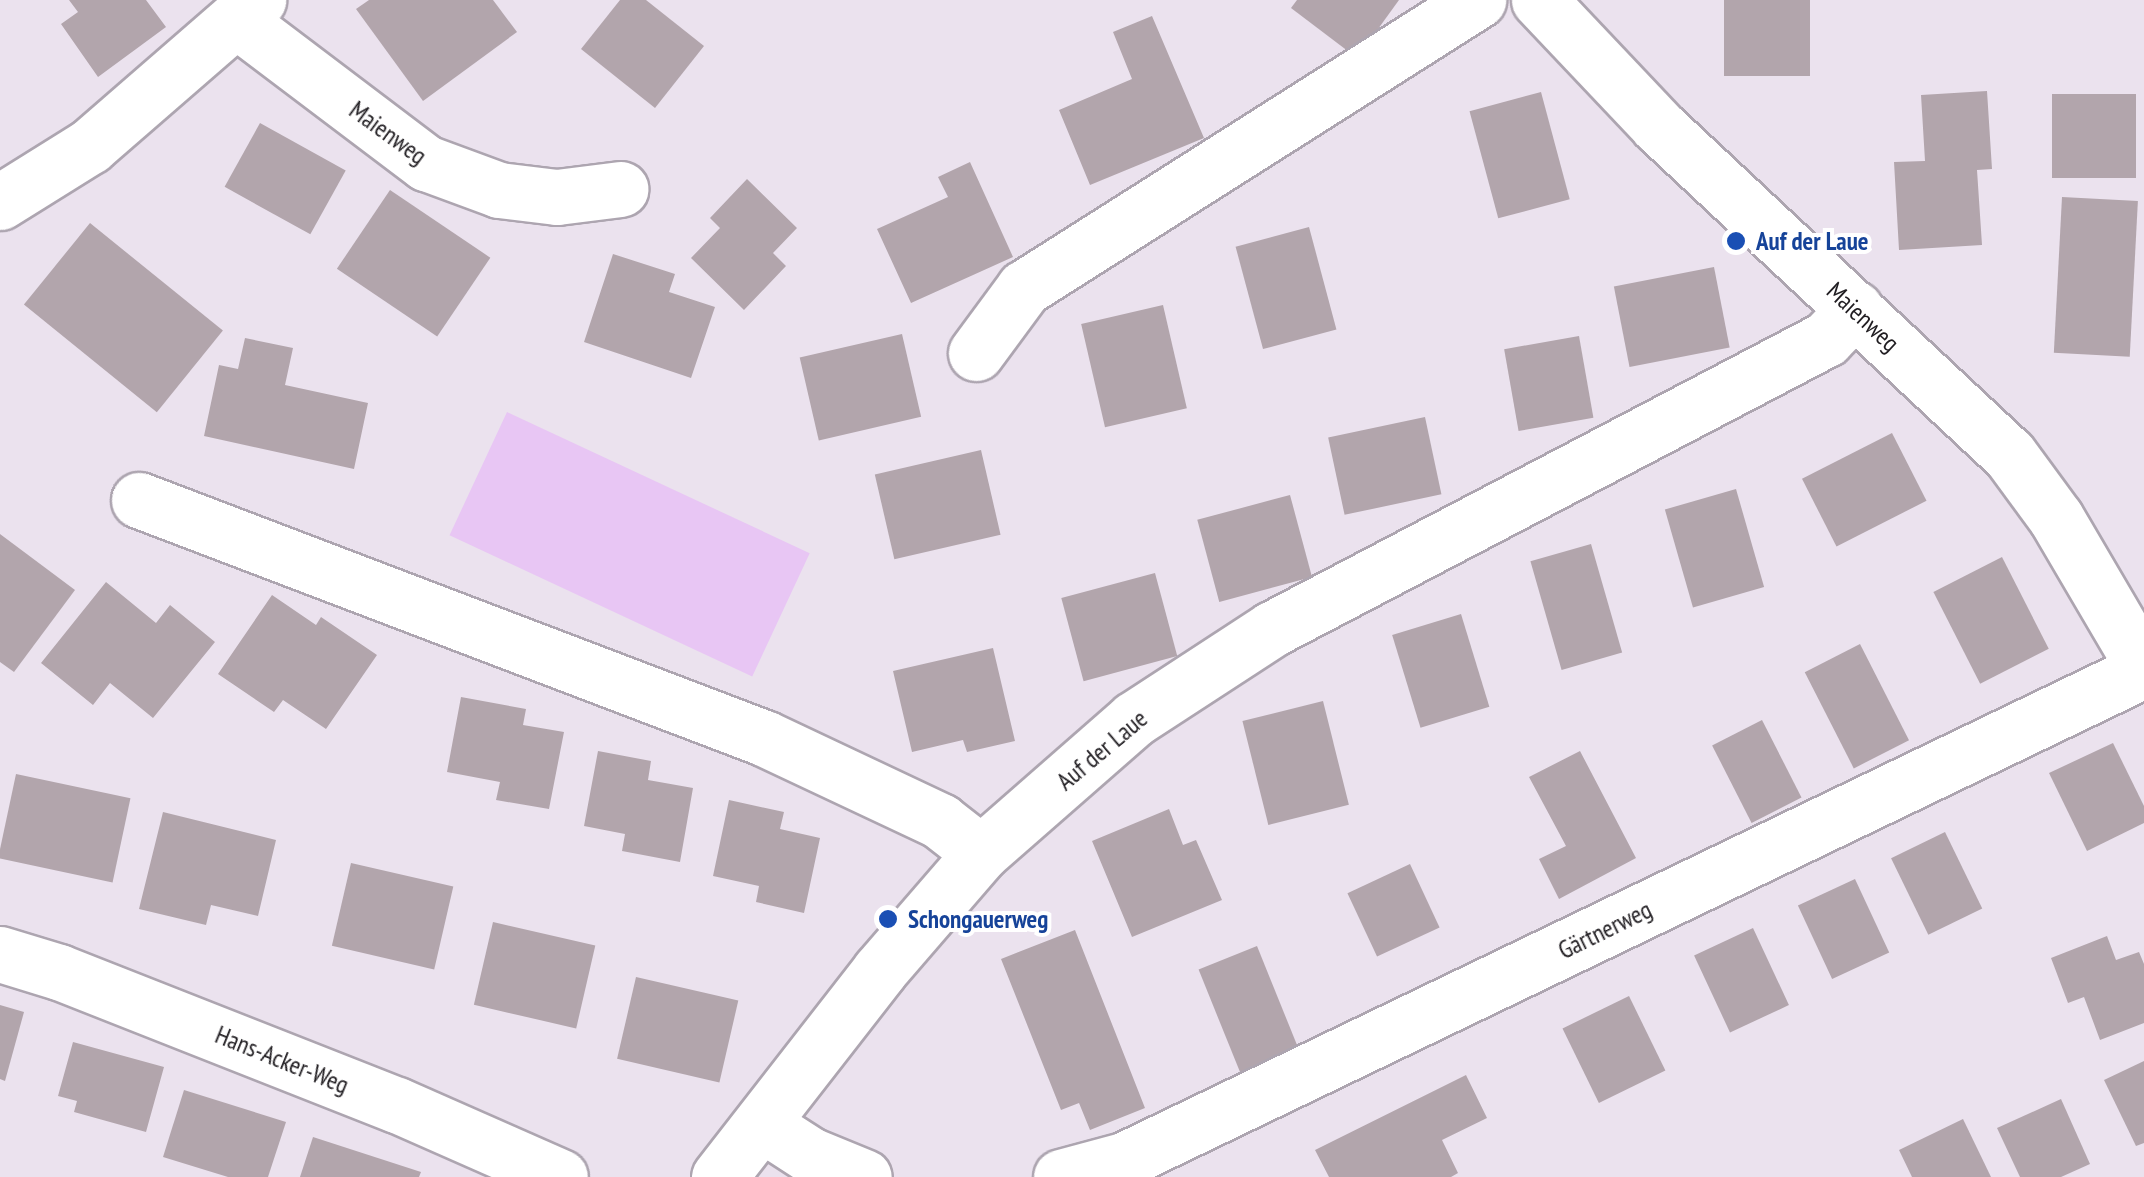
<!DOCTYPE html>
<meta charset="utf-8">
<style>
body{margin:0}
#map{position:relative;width:2144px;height:1177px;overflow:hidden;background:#ebe2ee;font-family:"PT Sans Narrow",sans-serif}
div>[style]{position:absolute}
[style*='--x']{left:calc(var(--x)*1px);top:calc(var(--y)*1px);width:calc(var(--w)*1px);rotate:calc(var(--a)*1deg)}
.green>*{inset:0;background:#e8c6f4;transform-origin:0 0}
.building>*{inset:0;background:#b2a5ac;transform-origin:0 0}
.roads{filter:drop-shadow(2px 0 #ada5b0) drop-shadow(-2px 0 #ada5b0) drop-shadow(0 2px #ada5b0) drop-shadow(0 -2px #ada5b0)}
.minor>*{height:55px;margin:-27.5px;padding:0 27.5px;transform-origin:27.5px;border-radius:27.5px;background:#fff}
.dots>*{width:28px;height:28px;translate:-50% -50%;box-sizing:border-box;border:5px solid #fff;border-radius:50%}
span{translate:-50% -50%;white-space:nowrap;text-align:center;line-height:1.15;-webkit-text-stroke:8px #fff;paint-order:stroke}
.street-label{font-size:25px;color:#201d21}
.transit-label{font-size:25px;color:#164399;font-weight:700}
.left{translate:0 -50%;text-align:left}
</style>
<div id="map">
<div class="green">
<div style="left:507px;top:412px;width:334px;height:136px;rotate:25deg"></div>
</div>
<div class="building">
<div style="clip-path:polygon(69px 0,146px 0,166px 27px,98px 77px,61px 24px,78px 12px)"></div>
<div style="clip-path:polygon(369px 0,493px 0,517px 32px,423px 101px,356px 9px)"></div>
<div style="clip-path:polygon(620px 0,646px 0,704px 46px,655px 108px,581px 49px)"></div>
<div style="clip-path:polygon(1297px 0,1399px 0,1357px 58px,1291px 8px)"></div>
<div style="left:1724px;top:0;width:86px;height:76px"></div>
<div style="clip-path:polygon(1152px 16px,1204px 138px,1090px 185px,1059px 110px,1132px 79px,1113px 32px)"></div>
<div style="clip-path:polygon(1987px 91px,1992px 169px,1977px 170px,1982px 245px,1899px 250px,1894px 162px,1925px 161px,1921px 95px)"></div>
<div style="left:1541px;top:92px;width:111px;height:74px;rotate:75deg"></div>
<div style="left:2052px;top:94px;width:84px;height:84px"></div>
<div style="left:260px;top:123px;width:98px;height:73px;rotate:29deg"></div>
<div style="clip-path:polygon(970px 162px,1013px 257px,911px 303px,877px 229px,948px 197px,938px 177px)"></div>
<div style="clip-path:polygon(747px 179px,797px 228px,773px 253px,786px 266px,744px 310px,691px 258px,720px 228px,710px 218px)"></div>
<div style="left:390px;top:190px;width:121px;height:95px;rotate:34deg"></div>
<div style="left:2062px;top:197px;width:76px;height:156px;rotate:3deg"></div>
<div style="left:90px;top:223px;width:171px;height:105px;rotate:39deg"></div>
<div style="left:1309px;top:227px;width:106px;height:76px;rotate:75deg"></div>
<div style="clip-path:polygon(613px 254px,675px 274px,669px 292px,715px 307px,691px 378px,584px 342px)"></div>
<div style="left:1714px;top:267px;width:82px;height:102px;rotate:79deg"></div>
<div style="left:1163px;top:305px;width:106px;height:84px;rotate:77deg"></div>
<div style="left:902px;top:334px;width:85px;height:105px;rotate:77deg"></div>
<div style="left:1579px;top:336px;width:83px;height:76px;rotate:80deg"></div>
<div style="clip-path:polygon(245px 338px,293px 348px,285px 385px,368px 403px,354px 469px,204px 436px,219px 365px,238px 369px)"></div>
<div style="left:1425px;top:417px;width:79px;height:99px;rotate:78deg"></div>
<div style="left:1892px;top:433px;width:76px;height:101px;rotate:63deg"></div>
<div style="left:981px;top:450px;width:87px;height:109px;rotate:77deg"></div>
<div style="left:1736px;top:489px;width:102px;height:74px;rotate:74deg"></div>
<div style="left:1290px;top:495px;width:85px;height:96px;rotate:75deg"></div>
<div style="clip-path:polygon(0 534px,75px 590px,14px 672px,0 662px)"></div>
<div style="left:1591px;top:544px;width:113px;height:63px;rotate:74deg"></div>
<div style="left:2002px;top:557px;width:103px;height:77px;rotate:63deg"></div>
<div style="left:1155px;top:573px;width:86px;height:97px;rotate:75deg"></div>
<div style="clip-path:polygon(106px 582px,156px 623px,170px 605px,215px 642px,153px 718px,110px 683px,93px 705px,41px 663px)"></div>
<div style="clip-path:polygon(272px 595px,316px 625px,321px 617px,377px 655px,326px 729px,283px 700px,274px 712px,218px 674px)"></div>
<div style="left:1461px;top:614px;width:97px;height:72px;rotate:73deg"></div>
<div style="left:1860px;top:644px;width:108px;height:62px;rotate:63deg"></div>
<div style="clip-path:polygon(993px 648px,1015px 741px,967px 752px,963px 740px,912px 752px,893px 671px)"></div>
<div style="clip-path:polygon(461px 697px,526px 709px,523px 725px,564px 732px,549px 809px,496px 800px,500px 782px,447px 772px)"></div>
<div style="left:1323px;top:701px;width:107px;height:83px;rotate:76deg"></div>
<div style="left:1762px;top:720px;width:87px;height:56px;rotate:63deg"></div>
<div style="clip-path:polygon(2113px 743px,2144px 806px,2144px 823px,2087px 851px,2049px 773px)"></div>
<div style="clip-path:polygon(598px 751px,651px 761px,648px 780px,693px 788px,680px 862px,622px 851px,625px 834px,584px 826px)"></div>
<div style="clip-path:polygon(1580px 751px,1636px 858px,1559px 899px,1539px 859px,1566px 846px,1529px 777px)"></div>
<div style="left:16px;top:774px;width:117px;height:86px;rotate:12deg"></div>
<div style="clip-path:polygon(729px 800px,784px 812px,780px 829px,820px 838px,804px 913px,756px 902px,759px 886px,713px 876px)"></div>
<div style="clip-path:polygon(1169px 809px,1183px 845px,1196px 840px,1222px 900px,1132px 937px,1092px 841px)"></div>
<div style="clip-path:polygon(163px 812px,276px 840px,258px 916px,211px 905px,206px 925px,139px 909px)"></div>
<div style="left:1945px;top:832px;width:85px;height:60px;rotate:64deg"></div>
<div style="left:351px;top:863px;width:105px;height:85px;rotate:13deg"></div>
<div style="left:1410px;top:864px;width:70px;height:69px;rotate:65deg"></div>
<div style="left:1855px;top:879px;width:81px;height:63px;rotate:65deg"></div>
<div style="left:493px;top:922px;width:105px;height:85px;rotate:13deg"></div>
<div style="left:1753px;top:928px;width:85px;height:65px;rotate:65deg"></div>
<div style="clip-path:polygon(1075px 930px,1145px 1108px,1090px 1130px,1079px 1103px,1061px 1110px,1001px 959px)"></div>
<div style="clip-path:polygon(2107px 936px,2116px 960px,2139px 952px,2144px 964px,2144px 1023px,2100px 1040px,2084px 997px,2068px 1003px,2051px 958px)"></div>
<div style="left:1257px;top:946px;width:113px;height:63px;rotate:68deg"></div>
<div style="left:636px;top:977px;width:105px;height:84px;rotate:13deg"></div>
<div style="left:1629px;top:996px;width:83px;height:74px;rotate:64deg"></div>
<div style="clip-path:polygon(0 1005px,24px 1012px,5px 1081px,0 1079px)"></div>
<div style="clip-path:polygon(73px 1042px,164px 1067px,146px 1132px,74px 1112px,77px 1101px,58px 1096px)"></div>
<div style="clip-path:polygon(2144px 1061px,2144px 1143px,2136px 1146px,2104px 1080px)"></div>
<div style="clip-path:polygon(1466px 1075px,1487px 1118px,1442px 1140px,1458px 1173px,1451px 1177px,1329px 1177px,1315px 1150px)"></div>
<div style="clip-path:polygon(184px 1090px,286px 1122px,268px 1177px,228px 1177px,163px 1157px)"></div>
<div style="clip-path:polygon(2061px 1099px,2090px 1164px,2061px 1177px,2020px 1177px,1997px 1128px)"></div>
<div style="clip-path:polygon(1963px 1119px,1991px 1177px,1912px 1177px,1899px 1150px)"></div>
<div style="clip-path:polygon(313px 1137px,421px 1172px,419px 1177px,300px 1177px)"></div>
</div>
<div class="roads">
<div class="minor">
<div style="--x:1539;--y:0;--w:173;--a:46.6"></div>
<div style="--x:1658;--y:126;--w:480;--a:43.1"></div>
<div style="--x:2009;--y:454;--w:79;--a:53.7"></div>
<div style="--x:2056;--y:518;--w:174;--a:59.6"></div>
<div style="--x:238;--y:21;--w:236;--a:37.1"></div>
<div style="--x:426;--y:163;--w:78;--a:20.3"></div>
<div style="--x:499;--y:190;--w:58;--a:6.9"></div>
<div style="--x:557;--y:197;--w:64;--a:-7.2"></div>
<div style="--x:0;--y:202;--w:106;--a:-31.9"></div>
<div style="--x:90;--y:146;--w:223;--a:-41"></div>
<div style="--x:976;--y:353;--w:81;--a:-53.6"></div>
<div style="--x:1024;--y:288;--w:538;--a:-32.39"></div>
<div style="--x:139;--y:500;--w:669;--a:20.85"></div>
<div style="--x:764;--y:738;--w:195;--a:25.2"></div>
<div style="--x:940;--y:821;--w:52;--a:38"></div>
<div style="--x:0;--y:954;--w:62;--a:17"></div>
<div style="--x:59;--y:972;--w:363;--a:21.5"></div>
<div style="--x:397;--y:1105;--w:178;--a:23.8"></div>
<div style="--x:762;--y:1124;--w:57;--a:32.9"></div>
<div style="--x:810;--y:1155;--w:58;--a:22.2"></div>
<div style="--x:719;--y:1177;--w:262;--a:-52.1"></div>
<div style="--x:880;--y:970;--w:155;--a:-49.2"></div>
<div style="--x:981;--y:853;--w:203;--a:-41.2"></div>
<div style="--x:1134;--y:719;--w:165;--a:-33.1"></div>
<div style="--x:1272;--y:629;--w:625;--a:-27.63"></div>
<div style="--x:1826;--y:339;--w:42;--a:-46"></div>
<div style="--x:1061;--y:1177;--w:65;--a:-15.1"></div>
<div style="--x:1124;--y:1160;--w:1132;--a:-25.66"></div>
</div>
</div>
<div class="dots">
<div style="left:1736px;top:241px;background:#1a4fb4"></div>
<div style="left:888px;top:919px;background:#1a4fb4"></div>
</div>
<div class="street-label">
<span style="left:388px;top:133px;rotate:36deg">Maienweg</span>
<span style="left:1863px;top:317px;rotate:43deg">Maienweg</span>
<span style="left:1102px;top:750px;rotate:-40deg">Auf der Laue</span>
<span style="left:1605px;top:930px;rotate:-26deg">Gärtnerweg</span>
<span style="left:282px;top:1060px;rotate:22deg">Hans-Acker-Weg</span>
</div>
<div class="transit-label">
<span class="left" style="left:1756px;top:241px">Auf der Laue</span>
<span class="left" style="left:908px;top:919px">Schongauerweg</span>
</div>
</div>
